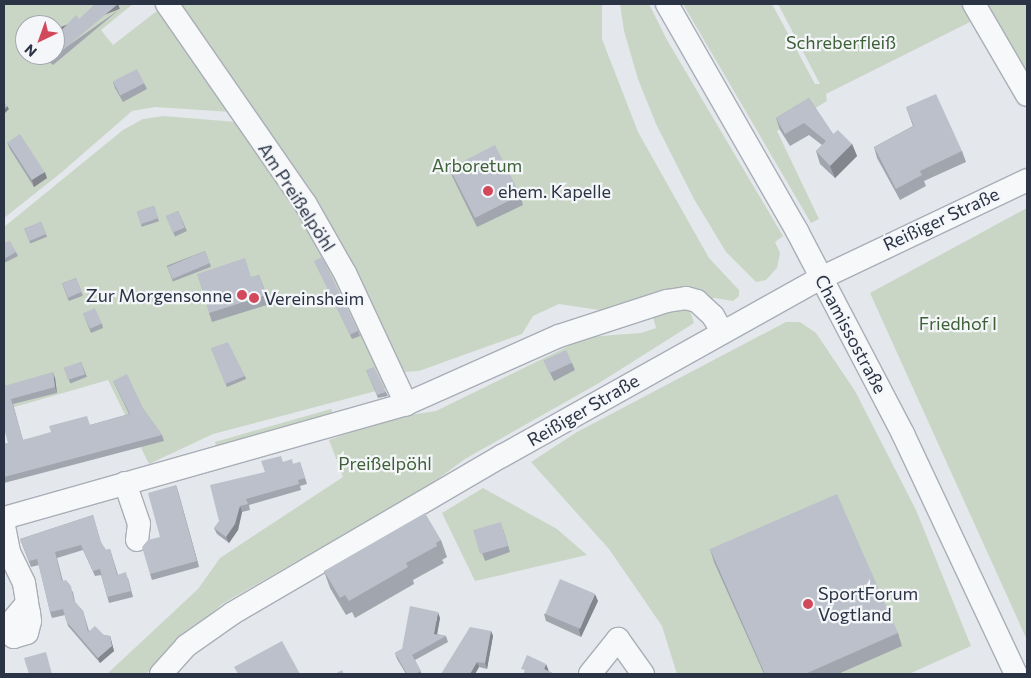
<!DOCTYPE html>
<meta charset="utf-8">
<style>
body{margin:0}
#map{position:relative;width:1031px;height:678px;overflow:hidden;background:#e4e7ec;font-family:Commissioner,sans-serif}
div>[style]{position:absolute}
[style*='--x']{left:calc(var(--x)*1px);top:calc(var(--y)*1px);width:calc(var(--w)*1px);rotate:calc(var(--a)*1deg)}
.green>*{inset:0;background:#c9d6c5}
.roads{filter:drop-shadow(1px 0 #a9aeb7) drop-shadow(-1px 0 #a9aeb7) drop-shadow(0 1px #a9aeb7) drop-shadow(0 -1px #a9aeb7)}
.minor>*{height:22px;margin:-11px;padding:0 11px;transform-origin:11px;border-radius:11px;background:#f7f8fa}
.wall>*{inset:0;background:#a1a5ae;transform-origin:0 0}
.shaded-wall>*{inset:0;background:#83868d;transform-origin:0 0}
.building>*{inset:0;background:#bbc0ca;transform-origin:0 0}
.dots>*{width:14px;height:14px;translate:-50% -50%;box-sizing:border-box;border:2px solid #f4f6f9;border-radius:50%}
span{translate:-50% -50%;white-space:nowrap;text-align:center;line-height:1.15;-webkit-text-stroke:4.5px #f4f6f9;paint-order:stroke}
.park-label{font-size:18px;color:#3f6138}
.poi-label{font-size:18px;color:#2b3445}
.left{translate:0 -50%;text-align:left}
.right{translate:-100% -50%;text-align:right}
.street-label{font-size:18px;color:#2b3445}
.frame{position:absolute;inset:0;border:5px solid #2b3445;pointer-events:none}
.north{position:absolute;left:15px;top:15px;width:50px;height:50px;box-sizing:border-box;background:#f4f6f9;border:1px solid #a4a8b1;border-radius:50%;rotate:222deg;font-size:14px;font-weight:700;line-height:20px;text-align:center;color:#2b3445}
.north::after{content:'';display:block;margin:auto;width:18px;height:22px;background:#d1495b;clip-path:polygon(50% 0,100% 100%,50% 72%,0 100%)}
</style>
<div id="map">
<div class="green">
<div style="clip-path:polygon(evenodd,4px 4px,133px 4px,101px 30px,113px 45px,162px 7px,231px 112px,155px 107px,132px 111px,62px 172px,4px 218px,4px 4px,25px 25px,55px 25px,55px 55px,25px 55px,25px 25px)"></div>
<div style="clip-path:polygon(173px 4px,602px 4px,602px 39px,638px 132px,709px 258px,739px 290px,739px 296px,733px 301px,715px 298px,602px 314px,599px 310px,559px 304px,533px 316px,522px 334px,419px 371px,403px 372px)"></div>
<div style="clip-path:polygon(620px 4px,649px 4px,667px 40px,783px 236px,775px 242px,780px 253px,777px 268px,766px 280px,756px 282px,726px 252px,694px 199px,656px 124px,638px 79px,624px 31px)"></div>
<div style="clip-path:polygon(683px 4px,772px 4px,815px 84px,820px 84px,778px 4px,969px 4px,978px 18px,826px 94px,827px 101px,777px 131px,819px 219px,811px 223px)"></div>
<div style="clip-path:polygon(981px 4px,1027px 4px,1027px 81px)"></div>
<div style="clip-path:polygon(163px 116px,236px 122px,302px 207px,391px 387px,213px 434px,149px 464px,108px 380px,4px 410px,4px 227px,123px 130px,143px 119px)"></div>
<div style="clip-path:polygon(1027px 208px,1027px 640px,870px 293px)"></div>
<div style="clip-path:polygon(668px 310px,690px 311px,694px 323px,599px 383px,465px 459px,427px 487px,222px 604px,146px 674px,107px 674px,198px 589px,220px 558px,343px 477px,329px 440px,390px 418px,436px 411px,587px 337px,641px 333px,656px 328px,653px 317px)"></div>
<div style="clip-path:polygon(786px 322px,800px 322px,816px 333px,855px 391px,916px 510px,971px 646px,909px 674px,677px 674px,662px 626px,609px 549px,531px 462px,577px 432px)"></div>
<div style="clip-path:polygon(331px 409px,335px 417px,217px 449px,215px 442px)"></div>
<div style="clip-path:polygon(483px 488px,557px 529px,587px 555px,475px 581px,442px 513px)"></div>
</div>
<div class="roads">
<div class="minor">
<div style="--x:167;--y:4;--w:242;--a:55.3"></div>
<div style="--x:305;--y:203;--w:81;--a:60.3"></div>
<div style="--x:345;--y:273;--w:145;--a:65"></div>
<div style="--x:667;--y:4;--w:262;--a:60.2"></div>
<div style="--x:797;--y:231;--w:229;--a:62.4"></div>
<div style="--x:903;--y:434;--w:265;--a:64.8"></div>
<div style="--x:974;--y:4;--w:105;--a:59.8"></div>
<div style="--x:125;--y:483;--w:43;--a:71.1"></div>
<div style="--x:139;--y:524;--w:16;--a:97"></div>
<div style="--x:4;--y:518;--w:418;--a:-15.8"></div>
<div style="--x:406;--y:404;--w:167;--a:-24"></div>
<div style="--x:559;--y:336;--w:114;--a:-18"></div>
<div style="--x:667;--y:301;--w:19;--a:-9"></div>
<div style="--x:686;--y:298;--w:11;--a:15"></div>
<div style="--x:697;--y:301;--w:22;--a:43"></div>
<div style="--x:713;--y:316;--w:17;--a:59"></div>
<div style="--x:4;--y:526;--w:26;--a:79"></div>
<div style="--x:9;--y:552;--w:34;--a:64"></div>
<div style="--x:24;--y:583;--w:20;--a:81"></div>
<div style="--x:27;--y:603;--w:10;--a:79"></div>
<div style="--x:29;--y:613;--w:8;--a:83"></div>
<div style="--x:30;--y:621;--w:12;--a:104"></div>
<div style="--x:27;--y:633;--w:14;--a:163"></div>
<div style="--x:14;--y:637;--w:12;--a:-125"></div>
<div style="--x:7;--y:627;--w:31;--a:-50"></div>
<div style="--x:161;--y:674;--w:38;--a:-48"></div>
<div style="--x:186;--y:646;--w:57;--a:-35.1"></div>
<div style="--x:233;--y:613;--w:311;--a:-30.3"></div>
<div style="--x:502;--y:456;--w:365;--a:-29.2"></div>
<div style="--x:821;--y:278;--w:228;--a:-25.4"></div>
<div style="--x:590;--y:674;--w:45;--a:-51.3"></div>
<div style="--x:618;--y:639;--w:43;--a:54.5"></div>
</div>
</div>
<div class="wall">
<div style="clip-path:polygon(120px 9px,53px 65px,43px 56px,43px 55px,55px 55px)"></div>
<div style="clip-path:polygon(113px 82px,144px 83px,147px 89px,123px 102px,115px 88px)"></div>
<div style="clip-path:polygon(809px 98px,833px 134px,852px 144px,857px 156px,835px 178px,820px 164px,816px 151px,822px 145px,809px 135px,790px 146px,780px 130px,776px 118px)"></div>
<div style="clip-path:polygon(906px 107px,962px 151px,966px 162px,924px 181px,926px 186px,900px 200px,877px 158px,874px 147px,913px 126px)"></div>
<div style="clip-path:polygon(7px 142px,47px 178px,34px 187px,10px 149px)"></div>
<div style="clip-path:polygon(449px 167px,520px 195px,523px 205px,477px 227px,452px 176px)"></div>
<div style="left:154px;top:206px;width:16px;height:18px;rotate:72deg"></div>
<div style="left:178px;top:211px;width:22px;height:13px;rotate:66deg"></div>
<div style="left:41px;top:222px;width:16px;height:18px;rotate:68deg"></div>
<div style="clip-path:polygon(4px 243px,16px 252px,18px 256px,4px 263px)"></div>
<div style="left:205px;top:251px;width:17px;height:41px;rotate:69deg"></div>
<div style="clip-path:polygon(314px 260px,358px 331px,360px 336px,352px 339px)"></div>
<div style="clip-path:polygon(259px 275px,270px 304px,212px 322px,209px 313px,252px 277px)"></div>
<div style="left:76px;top:278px;width:19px;height:15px;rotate:69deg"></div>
<div style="clip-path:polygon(83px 313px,102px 324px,103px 328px,91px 333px)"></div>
<div style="clip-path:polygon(211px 348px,245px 376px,246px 379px,227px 387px)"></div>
<div style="clip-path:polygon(544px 361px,572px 363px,575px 370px,554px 381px)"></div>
<div style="left:81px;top:362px;width:16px;height:18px;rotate:68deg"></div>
<div style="clip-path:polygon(366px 370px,386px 392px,388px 396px,378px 398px)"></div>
<div style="clip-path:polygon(55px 378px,57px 393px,13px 404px,23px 440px,90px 425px,129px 414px,113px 381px,144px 410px,162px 435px,164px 441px,4px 483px,4px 444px,8px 443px,4px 386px)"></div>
<div style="clip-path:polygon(283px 462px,294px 464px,300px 462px,307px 484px,300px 486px,301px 490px,249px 505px,250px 510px,242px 512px,238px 530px,229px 543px,217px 534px,214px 528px,265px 472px)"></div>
<div style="clip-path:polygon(176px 485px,199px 567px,152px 580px,150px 574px,160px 537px)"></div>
<div style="clip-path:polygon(93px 515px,101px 543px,106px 550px,110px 549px,118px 575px,128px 578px,133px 597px,109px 603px,101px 575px,95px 576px,83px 550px,57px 558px,63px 581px,73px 592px,75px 602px,83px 611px,89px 631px,104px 635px,110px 636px,114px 651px,100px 663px,68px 626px,65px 615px,52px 618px,50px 612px,39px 565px,31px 567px,20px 539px)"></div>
<div style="clip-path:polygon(503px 529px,510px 552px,485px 561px,474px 532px)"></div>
<div style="clip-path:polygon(441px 540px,447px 557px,442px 560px,444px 563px,413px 580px,414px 584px,355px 618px,352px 612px,346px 615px,330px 588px,324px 571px)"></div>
<div style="clip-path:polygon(710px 549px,898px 633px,902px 646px,838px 674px,764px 674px,714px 562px)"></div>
<div style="clip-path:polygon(598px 601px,581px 637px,546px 621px,544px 614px)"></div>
<div style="clip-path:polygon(440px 618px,437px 634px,446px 636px,448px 642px,415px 660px,422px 674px,406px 674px,397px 659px,395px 653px,402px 649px)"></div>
<div style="clip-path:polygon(491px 631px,493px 636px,487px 669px,479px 667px,475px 674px,441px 674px)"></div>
</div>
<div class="shaded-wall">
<div style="left:118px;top:4px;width:5px;height:87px;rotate:68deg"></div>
<div style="clip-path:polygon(7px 106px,9px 109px,4px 114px,4px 110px)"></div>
<div style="clip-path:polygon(852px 144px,857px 156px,835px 178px,830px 166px)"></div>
<div style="clip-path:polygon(45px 172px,47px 178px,34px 187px,32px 180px)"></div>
<div style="clip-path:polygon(53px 372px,55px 378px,57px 393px,55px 387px)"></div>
<div style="clip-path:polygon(176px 485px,178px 491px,199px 567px,197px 561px)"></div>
<div style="clip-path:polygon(240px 506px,242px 512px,238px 530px,229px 543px,226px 537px)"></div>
<div style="clip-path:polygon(595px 594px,598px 601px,581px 637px,579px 630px)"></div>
<div style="clip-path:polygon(438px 612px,440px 618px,436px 640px,434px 634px)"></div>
<div style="clip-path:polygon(491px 631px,493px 636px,487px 669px,485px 663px)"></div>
<div style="clip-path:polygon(110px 636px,114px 651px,100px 663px,98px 658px)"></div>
<div style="clip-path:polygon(477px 662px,479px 667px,475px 674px,470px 674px)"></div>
<div style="clip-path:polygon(546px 664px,550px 674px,544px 669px)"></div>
</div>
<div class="building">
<div style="clip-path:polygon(95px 4px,118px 4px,51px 60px,45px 55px,55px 55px,55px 37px,76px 15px,79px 19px)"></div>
<div style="left:137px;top:69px;width:16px;height:27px;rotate:63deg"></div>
<div style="clip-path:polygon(936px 94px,962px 151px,920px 171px,922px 175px,896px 189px,874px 147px,914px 126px,906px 107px)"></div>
<div style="clip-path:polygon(809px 98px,833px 134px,838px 130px,852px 144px,830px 166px,816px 151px,826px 141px,804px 123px,785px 134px,776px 118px)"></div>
<div style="clip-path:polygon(4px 102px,7px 106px,4px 110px)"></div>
<div style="left:20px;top:134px;width:45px;height:15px;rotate:57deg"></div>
<div style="left:495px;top:145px;width:56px;height:51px;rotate:63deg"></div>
<div style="left:154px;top:206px;width:13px;height:18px;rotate:72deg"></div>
<div style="left:178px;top:211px;width:18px;height:13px;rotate:68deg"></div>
<div style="left:41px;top:222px;width:13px;height:18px;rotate:67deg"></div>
<div style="clip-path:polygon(10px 241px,16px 252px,4px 259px,4px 243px)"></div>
<div style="left:205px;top:251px;width:13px;height:41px;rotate:67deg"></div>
<div style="left:322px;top:257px;width:82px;height:9px;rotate:64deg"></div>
<div style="clip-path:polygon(245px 258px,251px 277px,259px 275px,266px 295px,209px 313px,197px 274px)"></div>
<div style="left:76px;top:278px;width:15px;height:15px;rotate:67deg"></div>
<div style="left:95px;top:308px;width:17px;height:13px;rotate:66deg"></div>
<div style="clip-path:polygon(228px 342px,245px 376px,225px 384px,211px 348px)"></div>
<div style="left:566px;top:350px;width:14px;height:25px;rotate:65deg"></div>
<div style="left:81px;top:362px;width:13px;height:18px;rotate:72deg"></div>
<div style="clip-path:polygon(374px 367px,386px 392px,377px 395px,366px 370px)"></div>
<div style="clip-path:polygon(53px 372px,55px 387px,11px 399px,23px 440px,51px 432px,49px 426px,87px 416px,90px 425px,130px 414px,113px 381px,127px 374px,144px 410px,162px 435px,4px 477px,4px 444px,8px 443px,4px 428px,4px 386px)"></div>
<div style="clip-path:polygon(281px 456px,283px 462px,292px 459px,293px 464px,300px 462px,305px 478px,298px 480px,299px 484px,246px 499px,248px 504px,240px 506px,235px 524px,226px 537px,214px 528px,219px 521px,210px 485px,265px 472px,261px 461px)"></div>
<div style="clip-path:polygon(176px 485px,197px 561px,150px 574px,142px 547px,148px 540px,160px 537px,148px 493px)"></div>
<div style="clip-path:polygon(837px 494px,898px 633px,805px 674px,765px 674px,710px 549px)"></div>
<div style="clip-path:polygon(425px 513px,441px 540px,436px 543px,437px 546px,406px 563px,408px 567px,349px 601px,345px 595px,340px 598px,324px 571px)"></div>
<div style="clip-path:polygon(93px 515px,101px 542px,106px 550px,110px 549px,117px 575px,126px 572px,131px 591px,107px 597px,100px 569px,93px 571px,81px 545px,55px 552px,62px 581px,66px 580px,71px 586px,74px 601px,83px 611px,88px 632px,95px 626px,104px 635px,110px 636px,112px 646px,98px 658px,66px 621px,63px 609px,76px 606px,50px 612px,37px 559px,29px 561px,20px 539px)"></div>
<div style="left:501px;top:522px;width:25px;height:29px;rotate:74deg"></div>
<div style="left:560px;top:579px;width:38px;height:38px;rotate:23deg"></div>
<div style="clip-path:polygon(410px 606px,438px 612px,434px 634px,446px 636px,412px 655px,421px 671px,415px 674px,407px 674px,395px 653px,402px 649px)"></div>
<div style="clip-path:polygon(470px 627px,491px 631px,485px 663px,477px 662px,470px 674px,441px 674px)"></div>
<div style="clip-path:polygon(282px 641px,300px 674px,238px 674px,234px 667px)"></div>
<div style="clip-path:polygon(46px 652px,52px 674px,29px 674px,24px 658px)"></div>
<div style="clip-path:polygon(527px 655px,546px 664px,544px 669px,553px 673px,552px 674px,523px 674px,525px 670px,521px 669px)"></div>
<div style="clip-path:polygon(342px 670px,344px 674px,335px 674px)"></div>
</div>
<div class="dots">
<div style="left:488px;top:191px;background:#d1495b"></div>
<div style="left:242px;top:295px;background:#d1495b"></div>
<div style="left:254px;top:298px;background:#d1495b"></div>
<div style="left:808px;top:604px;background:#d1495b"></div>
</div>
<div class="park-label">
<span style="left:841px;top:42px">Schreberfleiß</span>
<span style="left:477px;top:165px">Arboretum</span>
<span style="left:958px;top:323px">Friedhof I</span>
<span style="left:385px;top:463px">Preißelpöhl</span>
</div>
<div class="poi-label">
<span class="left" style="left:498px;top:191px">ehem. Kapelle</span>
<span class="right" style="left:232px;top:295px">Zur Morgensonne</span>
<span class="left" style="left:264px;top:298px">Vereinsheim</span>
<span class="left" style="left:818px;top:604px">SportForum<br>Vogtland</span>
</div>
<div class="street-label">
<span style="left:297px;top:197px;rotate:57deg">Am Preißelpöhl</span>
<span style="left:941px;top:219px;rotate:-25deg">Reißiger Straße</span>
<span style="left:851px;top:334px;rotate:62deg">Chamissostraße</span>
<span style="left:583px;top:410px;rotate:-30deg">Reißiger Straße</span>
</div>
<div class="frame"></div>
<div class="north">N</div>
</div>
